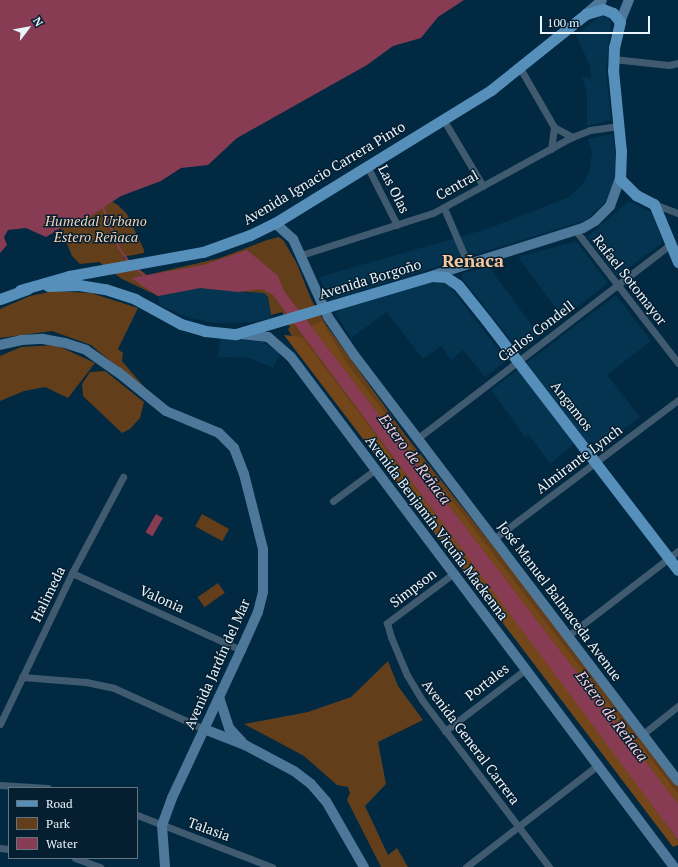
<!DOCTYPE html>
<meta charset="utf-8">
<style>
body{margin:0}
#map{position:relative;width:678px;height:867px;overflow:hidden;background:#012942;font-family:"PT Serif",serif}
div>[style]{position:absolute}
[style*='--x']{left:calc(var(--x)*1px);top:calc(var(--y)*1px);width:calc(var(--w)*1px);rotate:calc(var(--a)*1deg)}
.built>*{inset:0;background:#053450}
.green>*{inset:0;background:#623e1a;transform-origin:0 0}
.forest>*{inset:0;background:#73471a}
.water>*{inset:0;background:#873c53;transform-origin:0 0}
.stream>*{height:2px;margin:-1px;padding:0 1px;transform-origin:1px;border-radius:1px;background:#873c53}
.street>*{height:7px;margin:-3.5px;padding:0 3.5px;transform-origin:3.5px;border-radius:3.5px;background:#405b70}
.secondary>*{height:10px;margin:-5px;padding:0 5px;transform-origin:5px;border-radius:5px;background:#4d789a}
.primary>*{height:11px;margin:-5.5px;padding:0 5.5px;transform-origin:5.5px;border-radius:5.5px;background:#568fba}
span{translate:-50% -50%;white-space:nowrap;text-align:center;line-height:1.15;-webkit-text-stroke:3px #051f31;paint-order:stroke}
.street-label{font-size:14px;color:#e9f4fc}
.park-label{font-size:14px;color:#f3d2b5;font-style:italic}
.water-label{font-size:15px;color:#f9cbd6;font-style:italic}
.district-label{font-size:18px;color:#f9c79c;font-weight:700}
.legend{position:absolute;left:8px;top:787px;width:130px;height:72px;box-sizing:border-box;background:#051f31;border:1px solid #607482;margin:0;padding:5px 7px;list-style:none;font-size:12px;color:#e9f4fc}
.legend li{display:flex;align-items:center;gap:8px;height:20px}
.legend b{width:20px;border:1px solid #607482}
.north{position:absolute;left:8px;top:8px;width:40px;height:40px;-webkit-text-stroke:3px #051f31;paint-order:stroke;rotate:58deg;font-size:11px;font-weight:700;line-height:16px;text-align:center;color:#e9f4fc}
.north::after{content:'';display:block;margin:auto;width:14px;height:18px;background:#e9f4fc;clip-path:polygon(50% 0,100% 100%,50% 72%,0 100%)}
.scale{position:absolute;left:540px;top:16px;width:110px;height:18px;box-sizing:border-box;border:2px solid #e9f4fc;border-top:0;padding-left:5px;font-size:12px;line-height:14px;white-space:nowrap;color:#e9f4fc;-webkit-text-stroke:3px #051f31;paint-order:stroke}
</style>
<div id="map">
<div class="built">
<div style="clip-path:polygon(600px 16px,607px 17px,611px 22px,606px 72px,611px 120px,587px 126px,587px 93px,582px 77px,591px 78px,590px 66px,576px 35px)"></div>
<div style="clip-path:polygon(613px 134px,617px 175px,606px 201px,586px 220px,330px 300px,319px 277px,487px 229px,569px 197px,583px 184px,589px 172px,592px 152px,588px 139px)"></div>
<div style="clip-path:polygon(629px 201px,651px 212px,662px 239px,661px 244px,617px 276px,587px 237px)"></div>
<div style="clip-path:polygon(576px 241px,608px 283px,563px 318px,518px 257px)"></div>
<div style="clip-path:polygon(489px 267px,540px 336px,520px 352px,462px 278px,463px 273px)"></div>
<div style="clip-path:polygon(435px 281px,449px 285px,504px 357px,505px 362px,485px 377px,463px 350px,451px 360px,441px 346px,423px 359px,387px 312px,351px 338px,336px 314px,341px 309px)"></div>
<div style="clip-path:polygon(200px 288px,264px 293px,268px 297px,271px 318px,253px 322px,215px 323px,189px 318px,160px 305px,158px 296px)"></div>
<div style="clip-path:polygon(616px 295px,651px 341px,607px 375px,640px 417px,598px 448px,594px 448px,583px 456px,574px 444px,550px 464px,529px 435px,525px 437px,491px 390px)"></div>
<div style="clip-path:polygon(220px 337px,263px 342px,280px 354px,273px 368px,249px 358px,218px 357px)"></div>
</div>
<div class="green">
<div style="clip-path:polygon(104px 197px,118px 205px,127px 214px,144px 250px,144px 253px,123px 257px,147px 275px,220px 258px,267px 240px,279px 237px,284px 241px,297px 264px,312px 301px,327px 326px,406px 436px,678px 779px,678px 835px,300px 344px,291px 335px,288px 329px,290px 327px,282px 312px,271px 315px,268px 297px,264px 293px,200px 288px,158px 296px,122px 279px,99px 262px,80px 264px,72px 256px,57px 219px)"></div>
<div style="clip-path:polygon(54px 291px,91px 293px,138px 308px,118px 349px,123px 353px,122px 361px,150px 394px,91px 345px,52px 331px,0 338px,0 309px,30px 296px)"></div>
<div style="clip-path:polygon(56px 345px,95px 363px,68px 398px,45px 387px,24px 391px,0 401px,0 356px,21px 347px)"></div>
<div style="clip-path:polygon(105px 371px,144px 402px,140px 418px,130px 429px,122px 433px,83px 396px,82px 384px,90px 372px)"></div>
<div style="left:202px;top:514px;width:31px;height:14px;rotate:29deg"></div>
<div style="left:218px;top:583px;width:12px;height:25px;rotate:55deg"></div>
<div style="clip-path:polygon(388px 661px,398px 686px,423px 720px,378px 742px,386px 784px,365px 806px,388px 855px,397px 848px,408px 867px,381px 867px,347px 800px,350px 793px,348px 787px,337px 785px,304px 756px,244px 724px,308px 712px,351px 697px)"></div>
</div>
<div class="forest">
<div style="clip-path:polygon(322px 321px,348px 365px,678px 794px,678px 804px,311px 326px)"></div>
<div style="clip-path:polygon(284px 335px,302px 337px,588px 716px,678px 840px,678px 845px,673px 847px)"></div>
</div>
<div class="water">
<div style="clip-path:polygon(0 0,464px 0,438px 17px,421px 38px,393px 46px,367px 65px,237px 138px,208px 165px,181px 168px,161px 181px,121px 196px,89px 217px,71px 222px,46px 237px,26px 228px,8px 230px,4px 237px,7px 245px,0 253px)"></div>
<div style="clip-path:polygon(247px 250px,278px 276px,284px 291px,678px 804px,678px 840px,273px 295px,262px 289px,238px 292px,200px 288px,158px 296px,131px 278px,203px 265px)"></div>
<div style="left:156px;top:514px;width:8px;height:21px;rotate:30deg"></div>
</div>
<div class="stream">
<div style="--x:103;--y:208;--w:43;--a:68.2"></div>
<div style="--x:119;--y:248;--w:17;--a:54"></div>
<div style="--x:137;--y:269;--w:11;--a:41"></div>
</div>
<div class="street">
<div style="--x:613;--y:59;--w:56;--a:6.1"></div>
<div style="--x:669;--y:65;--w:9;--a:-13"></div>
<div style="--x:520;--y:68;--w:68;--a:60"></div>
<div style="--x:554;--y:127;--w:21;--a:29"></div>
<div style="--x:443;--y:119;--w:78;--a:59.2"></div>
<div style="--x:551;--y:149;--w:22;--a:-82"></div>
<div style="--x:367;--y:166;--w:66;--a:63"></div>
<div style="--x:654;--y:204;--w:26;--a:21"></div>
<div style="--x:444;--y:208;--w:61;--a:66.8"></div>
<div style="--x:576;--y:231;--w:167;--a:52.3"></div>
<div style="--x:301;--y:255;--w:139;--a:-17.7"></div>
<div style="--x:433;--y:213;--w:158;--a:-28.7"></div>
<div style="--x:572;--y:137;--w:19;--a:-21"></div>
<div style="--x:590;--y:130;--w:29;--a:-8"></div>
<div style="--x:418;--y:438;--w:319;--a:-37.5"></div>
<div style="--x:333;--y:501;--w:54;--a:-36.7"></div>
<div style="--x:495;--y:538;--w:229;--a:-37"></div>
<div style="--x:72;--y:573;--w:186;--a:24.5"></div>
<div style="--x:454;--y:573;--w:84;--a:143.3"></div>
<div style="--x:387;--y:623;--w:15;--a:74"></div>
<div style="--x:391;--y:637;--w:41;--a:67.2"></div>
<div style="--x:407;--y:675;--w:29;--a:59"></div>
<div style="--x:422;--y:700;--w:210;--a:52.7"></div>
<div style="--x:569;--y:635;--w:138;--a:-37.6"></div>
<div style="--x:22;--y:677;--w:64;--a:4.5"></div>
<div style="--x:86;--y:682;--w:29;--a:12"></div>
<div style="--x:114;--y:688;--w:99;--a:24.5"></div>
<div style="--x:0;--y:724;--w:167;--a:-64.5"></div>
<div style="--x:72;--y:573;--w:109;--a:-62"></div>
<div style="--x:445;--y:731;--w:102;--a:-37.4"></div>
<div style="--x:643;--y:734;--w:45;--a:-38.7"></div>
<div style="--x:0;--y:785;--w:48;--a:3.6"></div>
<div style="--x:137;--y:815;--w:145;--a:21.1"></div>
<div style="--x:0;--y:848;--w:9;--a:6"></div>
<div style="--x:75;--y:858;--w:27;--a:20"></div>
<div style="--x:466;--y:867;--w:167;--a:-37.7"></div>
</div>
<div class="secondary">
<div style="--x:586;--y:14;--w:21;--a:-41"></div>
<div style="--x:620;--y:22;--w:24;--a:-68"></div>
<div style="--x:275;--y:223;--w:24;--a:42"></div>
<div style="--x:293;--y:239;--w:85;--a:65.8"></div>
<div style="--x:328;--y:317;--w:46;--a:55.6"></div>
<div style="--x:354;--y:355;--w:535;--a:52.74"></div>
<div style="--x:434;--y:275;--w:156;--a:-17.5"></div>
<div style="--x:583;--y:228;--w:14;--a:-30"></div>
<div style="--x:595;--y:221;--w:21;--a:-45"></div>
<div style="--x:610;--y:206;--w:29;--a:-70"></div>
<div style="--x:240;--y:334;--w:28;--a:6"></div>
<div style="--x:268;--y:337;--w:30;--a:41"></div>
<div style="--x:291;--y:357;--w:638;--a:53.09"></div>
<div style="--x:0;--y:345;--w:22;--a:-13"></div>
<div style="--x:21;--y:340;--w:22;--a:-3"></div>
<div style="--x:43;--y:339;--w:22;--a:10"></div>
<div style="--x:65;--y:343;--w:22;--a:18"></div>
<div style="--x:86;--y:350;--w:39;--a:35"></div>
<div style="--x:118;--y:372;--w:62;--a:39.1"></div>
<div style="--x:166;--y:411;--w:57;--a:22.5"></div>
<div style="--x:219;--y:433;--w:21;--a:45"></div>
<div style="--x:234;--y:448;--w:28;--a:69"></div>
<div style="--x:244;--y:474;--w:77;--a:75.8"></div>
<div style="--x:263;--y:549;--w:43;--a:90"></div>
<div style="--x:263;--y:592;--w:21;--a:104"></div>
<div style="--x:258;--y:612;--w:42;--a:114.1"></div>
<div style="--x:241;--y:650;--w:163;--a:115"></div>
<div style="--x:172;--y:798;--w:29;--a:110"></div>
<div style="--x:162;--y:825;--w:42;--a:85.9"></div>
<div style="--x:219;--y:697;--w:33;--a:72"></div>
<div style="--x:229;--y:728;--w:19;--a:47"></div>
<div style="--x:204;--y:729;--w:44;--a:21.3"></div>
<div style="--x:245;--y:745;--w:55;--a:28"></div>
<div style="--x:294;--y:771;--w:21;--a:37"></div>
<div style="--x:311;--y:784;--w:23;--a:49"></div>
<div style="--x:326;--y:801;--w:76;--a:60.1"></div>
</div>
<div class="primary">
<div style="--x:48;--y:286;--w:31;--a:-2"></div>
<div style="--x:79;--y:285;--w:26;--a:9"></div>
<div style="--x:105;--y:289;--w:32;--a:18"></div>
<div style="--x:135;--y:299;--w:52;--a:28.5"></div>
<div style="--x:181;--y:324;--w:25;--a:16"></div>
<div style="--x:205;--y:331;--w:31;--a:6"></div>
<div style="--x:236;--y:334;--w:204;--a:-16.5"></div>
<div style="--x:432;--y:276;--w:14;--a:4"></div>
<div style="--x:446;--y:277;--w:14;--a:34"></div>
<div style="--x:458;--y:285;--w:45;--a:51.3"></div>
<div style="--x:486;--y:320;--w:315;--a:52.5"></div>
<div style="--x:20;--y:290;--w:51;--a:-15.9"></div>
<div style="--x:69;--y:276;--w:136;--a:-10.2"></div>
<div style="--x:203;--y:252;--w:50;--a:-19.9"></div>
<div style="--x:250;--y:235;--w:28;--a:-26"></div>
<div style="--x:275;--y:223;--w:254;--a:-31.6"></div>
<div style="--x:491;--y:90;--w:122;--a:-38.7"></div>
<div style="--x:586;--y:14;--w:18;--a:-16"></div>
<div style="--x:603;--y:9;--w:11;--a:22"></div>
<div style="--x:613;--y:13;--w:11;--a:52"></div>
<div style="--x:620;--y:22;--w:26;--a:103"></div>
<div style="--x:614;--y:47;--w:23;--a:92"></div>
<div style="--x:613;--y:70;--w:81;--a:84.4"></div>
<div style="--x:621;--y:151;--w:28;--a:92"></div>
<div style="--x:620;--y:179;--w:23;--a:45"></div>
<div style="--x:636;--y:195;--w:20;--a:27"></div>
<div style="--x:654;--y:204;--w:63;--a:67.5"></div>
<div style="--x:0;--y:299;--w:29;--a:-20"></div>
</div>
<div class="street-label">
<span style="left:324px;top:173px;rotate:-31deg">Avenida Ignacio Carrera Pinto</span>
<span style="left:457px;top:185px;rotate:-29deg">Central</span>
<span style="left:394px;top:189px;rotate:63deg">Las Olas</span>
<span style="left:370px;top:279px;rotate:-17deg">Avenida Borgoño</span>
<span style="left:630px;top:280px;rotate:52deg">Rafael Sotomayor</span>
<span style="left:536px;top:331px;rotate:-37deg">Carlos Condell</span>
<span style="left:572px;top:406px;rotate:52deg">Angamos</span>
<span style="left:579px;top:459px;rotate:-37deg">Almirante Lynch</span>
<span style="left:437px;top:528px;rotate:53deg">Avenida Benjamín Vicuña Mackenna</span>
<span style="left:413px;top:588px;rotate:-37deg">Simpson</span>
<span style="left:48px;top:594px;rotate:-64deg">Halimeda</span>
<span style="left:162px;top:599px;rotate:24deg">Valonia</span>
<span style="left:560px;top:601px;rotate:53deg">José Manuel Balmaceda Avenue</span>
<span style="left:217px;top:664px;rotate:-66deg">Avenida Jardín del Mar</span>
<span style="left:487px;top:682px;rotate:-38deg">Portales</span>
<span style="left:471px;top:742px;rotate:53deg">Avenida General Carrera</span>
<span style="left:209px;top:829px;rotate:20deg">Talasia</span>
</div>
<div class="park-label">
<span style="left:96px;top:229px">Humedal Urbano<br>Estero Reñaca</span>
</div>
<div class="water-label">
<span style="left:415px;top:459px;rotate:53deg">Estero de Reñaca</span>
<span style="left:612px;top:716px;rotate:53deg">Estero de Reñaca</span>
</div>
<div class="district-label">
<span style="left:473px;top:260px">Reñaca</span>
</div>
<ul class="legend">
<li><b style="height:5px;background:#568fba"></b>Road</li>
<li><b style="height:11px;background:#623e1a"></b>Park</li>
<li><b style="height:11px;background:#873c53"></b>Water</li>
</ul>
<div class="north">N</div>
<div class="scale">100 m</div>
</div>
